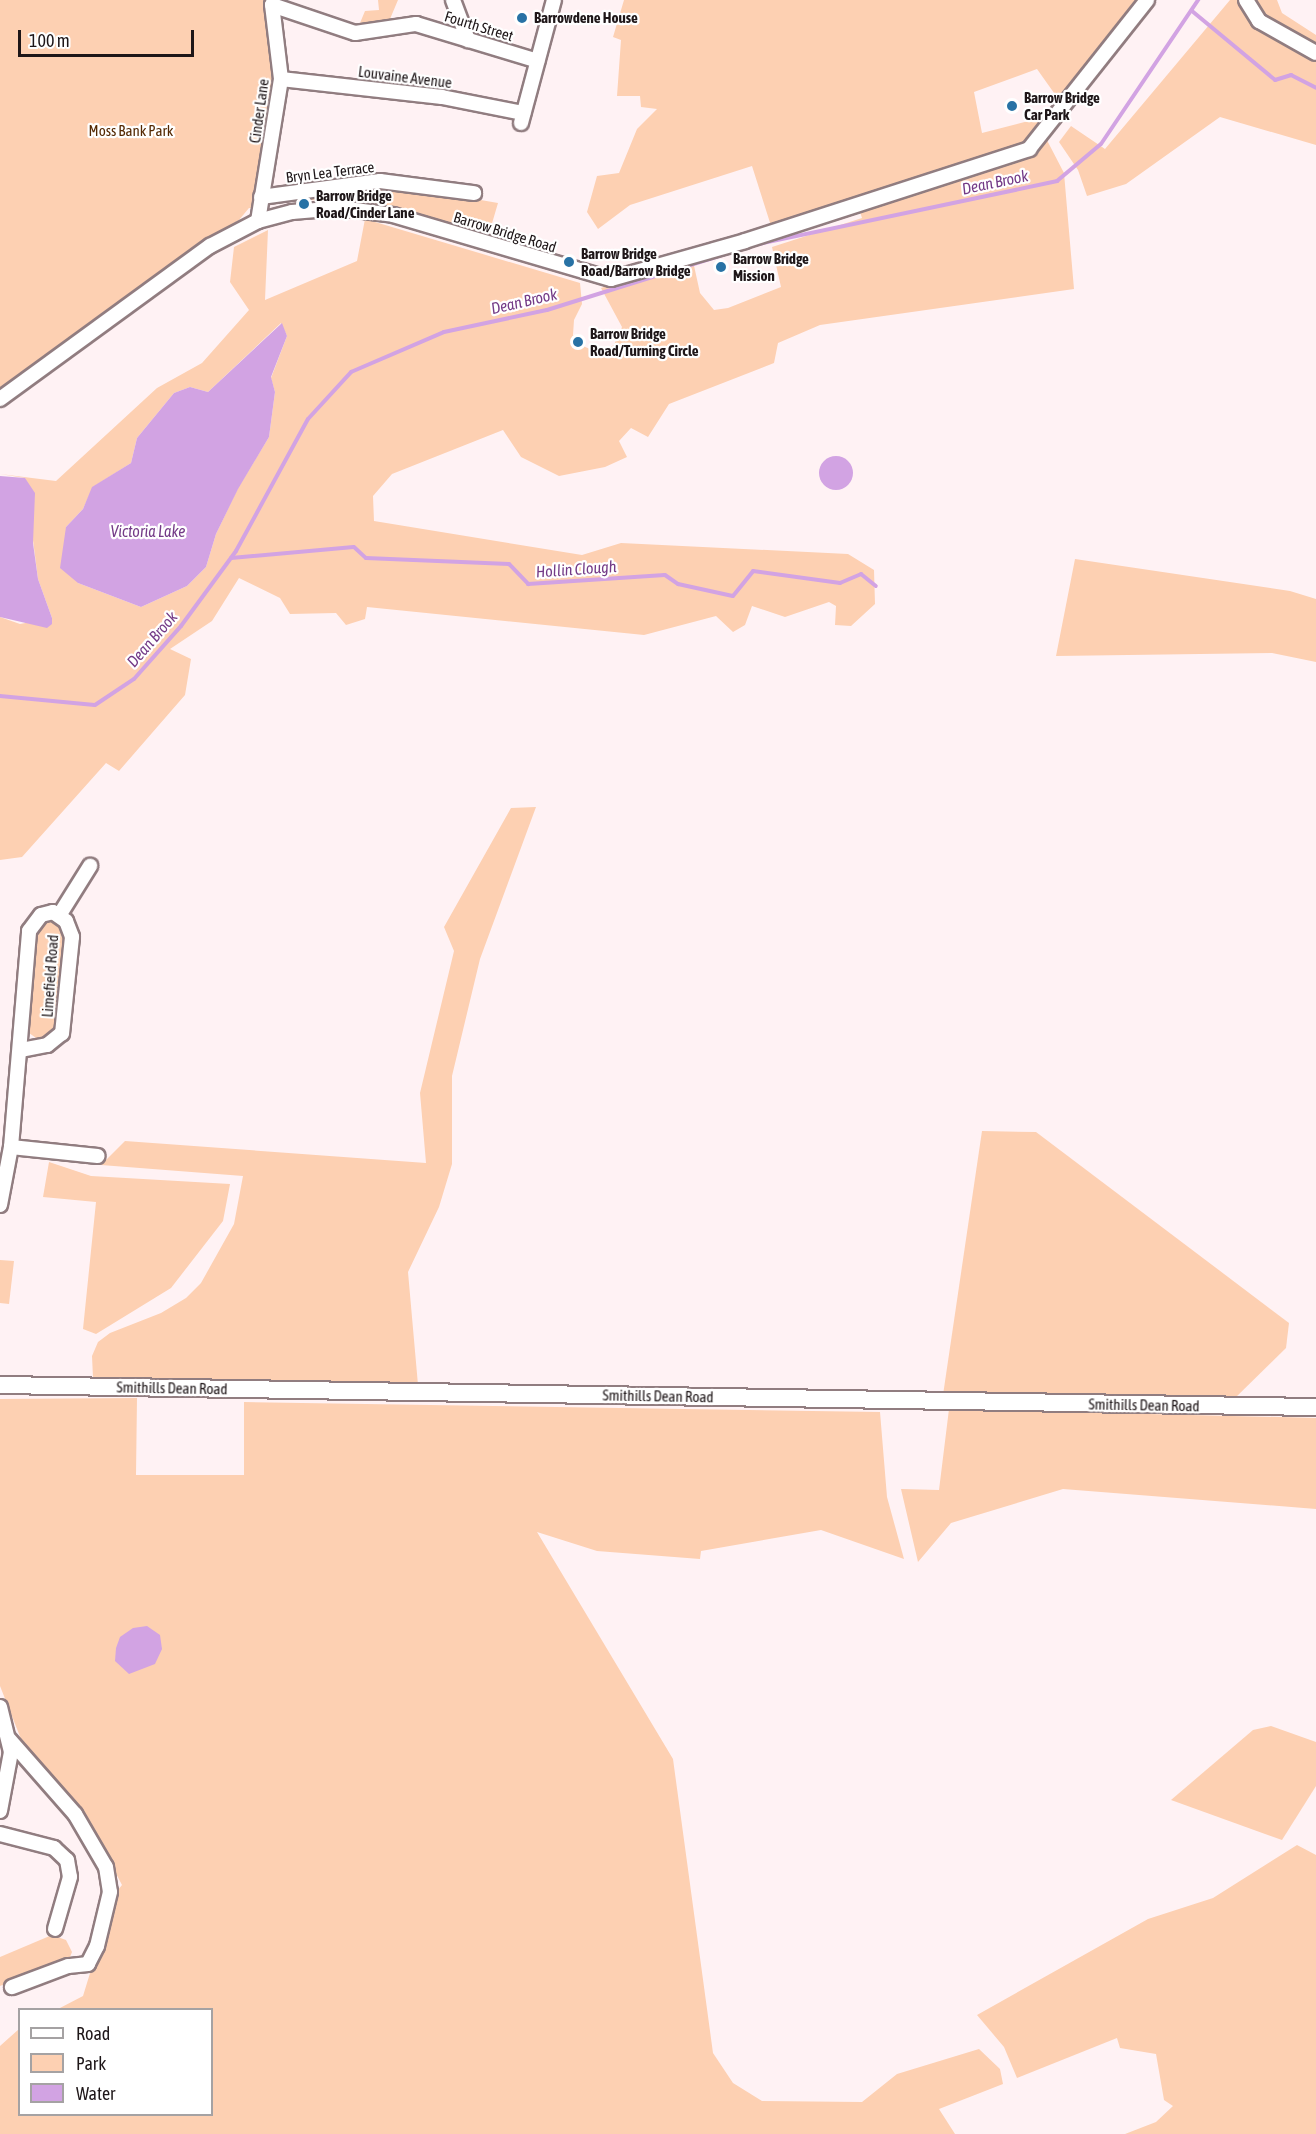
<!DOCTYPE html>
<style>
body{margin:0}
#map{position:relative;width:1316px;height:2134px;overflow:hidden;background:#fff2f4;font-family:"Asap Condensed",sans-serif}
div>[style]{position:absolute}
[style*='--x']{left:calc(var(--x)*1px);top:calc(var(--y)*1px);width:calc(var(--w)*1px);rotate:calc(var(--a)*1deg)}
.green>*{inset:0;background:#fdd0b2}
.water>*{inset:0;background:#d2a3e3}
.round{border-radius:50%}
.stream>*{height:4px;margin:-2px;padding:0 2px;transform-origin:2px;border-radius:2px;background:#d2a3e3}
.roads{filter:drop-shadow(2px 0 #917d80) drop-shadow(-2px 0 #917d80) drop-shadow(0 2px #917d80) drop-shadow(0 -2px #917d80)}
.minor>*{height:14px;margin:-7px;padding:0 7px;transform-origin:7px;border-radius:7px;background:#fff}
.tertiary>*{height:16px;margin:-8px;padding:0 8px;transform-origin:8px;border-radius:8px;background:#fff}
.dots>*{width:16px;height:16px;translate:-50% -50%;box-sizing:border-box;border:3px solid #fff;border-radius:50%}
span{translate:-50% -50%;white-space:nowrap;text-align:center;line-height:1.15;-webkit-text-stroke:4.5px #fff;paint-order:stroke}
.poi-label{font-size:15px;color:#1e1618;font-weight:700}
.left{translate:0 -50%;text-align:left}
.street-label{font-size:15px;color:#1e1618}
.park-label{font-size:15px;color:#542903}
.water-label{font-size:16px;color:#743b87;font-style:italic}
.legend{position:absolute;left:18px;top:2008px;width:195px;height:108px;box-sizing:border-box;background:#fff;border:2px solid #a5a2a3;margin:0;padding:8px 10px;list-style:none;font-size:18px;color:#1e1618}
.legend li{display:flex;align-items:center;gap:12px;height:30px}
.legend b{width:30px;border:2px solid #a5a2a3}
.scale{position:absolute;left:18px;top:30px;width:176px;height:27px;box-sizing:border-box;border:3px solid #1e1618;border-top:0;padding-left:8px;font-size:18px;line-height:21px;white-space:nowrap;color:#1e1618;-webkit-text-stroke:4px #fff;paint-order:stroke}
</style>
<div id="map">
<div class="green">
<div style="clip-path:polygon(0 0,275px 0,281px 79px,259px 209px,249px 208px,239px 220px,190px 250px,0 393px)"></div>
<div style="clip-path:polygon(378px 0,398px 0,390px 19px,360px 23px,365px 11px,379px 10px)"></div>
<div style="clip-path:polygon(evenodd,624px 0,1139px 0,1059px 100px,1037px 69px,974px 92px,982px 133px,1036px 119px,1064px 173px,1074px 289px,820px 325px,778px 343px,774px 363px,669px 404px,648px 437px,631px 428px,619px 441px,627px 457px,605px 467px,559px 476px,521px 457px,503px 430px,392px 474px,373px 496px,374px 521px,582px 555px,621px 543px,848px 554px,874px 570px,875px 604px,851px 626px,835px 625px,836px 606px,829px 602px,785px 617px,752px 606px,745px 625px,733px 632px,716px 616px,644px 635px,367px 607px,365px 619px,346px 625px,336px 613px,290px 614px,280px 598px,239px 578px,212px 621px,170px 649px,191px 659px,185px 695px,119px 771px,106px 763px,22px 857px,0 860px,0 617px,20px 624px,52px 618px,38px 579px,25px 478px,0 474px,56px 481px,157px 388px,202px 363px,249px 310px,230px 282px,234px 247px,268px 230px,265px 300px,357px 261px,365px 219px,580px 283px,582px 304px,574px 320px,573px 335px,583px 346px,599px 353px,614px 345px,622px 327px,601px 288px,693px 261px,700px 293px,714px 310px,728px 308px,781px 287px,772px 247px,862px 218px,855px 196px,772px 229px,752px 166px,630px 205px,598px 229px,587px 212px,597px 176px,619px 173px,637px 129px,657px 109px,641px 107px,640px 96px,617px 96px,621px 40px,613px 37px,624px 0,281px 323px,287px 336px,271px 378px,275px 392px,269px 437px,238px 488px,216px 534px,206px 567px,187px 586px,141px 607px,78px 583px,66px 527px,83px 509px,93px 487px,131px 463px,137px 438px,174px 393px,190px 387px,208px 392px,281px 323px)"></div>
<div style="clip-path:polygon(1230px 0,1277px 0,1282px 13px,1316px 35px,1316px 145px,1220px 117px,1126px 184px,1087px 196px,1078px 170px,1059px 142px,1071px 126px,1105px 149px)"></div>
<div style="clip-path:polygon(400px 186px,498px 203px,488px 237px,368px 205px,299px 199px,355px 189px)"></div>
<div style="clip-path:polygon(1075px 559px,1290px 591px,1316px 599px,1316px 662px,1272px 653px,1056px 656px)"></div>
<div style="clip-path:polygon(536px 807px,480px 959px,452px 1076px,452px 1164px,439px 1207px,408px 1272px,418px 1385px,93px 1378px,92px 1356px,98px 1342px,110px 1333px,161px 1313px,186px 1298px,201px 1283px,234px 1224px,243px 1176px,101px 1165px,125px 1141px,426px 1163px,420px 1093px,454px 951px,444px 927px,511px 808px)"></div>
<div style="clip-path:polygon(50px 918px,60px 921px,66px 934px,58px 1029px,51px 1038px,39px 1040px,29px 1033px,27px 1024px,36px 932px,41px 922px)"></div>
<div style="clip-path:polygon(982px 1131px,1036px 1132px,1289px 1323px,1286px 1348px,1233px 1400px,943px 1395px)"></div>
<div style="clip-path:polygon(49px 1162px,91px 1176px,230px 1184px,223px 1221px,171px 1288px,96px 1334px,83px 1329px,96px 1202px,43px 1197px)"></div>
<div style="clip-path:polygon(0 1260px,14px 1261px,9px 1304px,0 1303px)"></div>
<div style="clip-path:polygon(137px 1398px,136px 1475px,244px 1475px,244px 1402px,880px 1412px,887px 1497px,904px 1559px,821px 1530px,701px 1551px,700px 1559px,597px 1551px,537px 1532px,673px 1759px,713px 2053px,733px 2083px,762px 2101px,862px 2102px,897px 2074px,979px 2049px,1000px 2069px,1003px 2084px,939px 2109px,955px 2134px,0 2134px,0 2046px,19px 2029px,20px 2114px,212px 2114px,212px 2010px,58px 2009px,83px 1996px,114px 1895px,122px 1885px,97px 1837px,21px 1739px,0 1686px,0 1399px)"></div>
<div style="clip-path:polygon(949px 1409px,1316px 1418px,1316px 1509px,1063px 1489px,951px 1523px,918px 1562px,901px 1489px,939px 1490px)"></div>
<div style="clip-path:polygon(1271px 1726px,1316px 1742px,1316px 1786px,1282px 1840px,1171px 1800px,1253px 1730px)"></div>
<div style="clip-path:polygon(1297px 1845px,1316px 1855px,1316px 2134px,1125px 2134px,1156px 2122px,1173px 2106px,1164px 2100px,1156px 2054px,1120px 2048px,1117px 2038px,1017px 2078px,1004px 2047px,977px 2015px,1148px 1919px,1213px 1898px)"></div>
<div style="clip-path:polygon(52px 1935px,66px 1940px,72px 1952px,70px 1957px,0 1986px,0 1957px)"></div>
</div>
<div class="water">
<div style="clip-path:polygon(282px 323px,287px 336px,271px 377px,275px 392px,269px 437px,238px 489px,216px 534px,206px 567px,187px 586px,141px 607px,78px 583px,60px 568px,66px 527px,83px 509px,92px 487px,131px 463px,137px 438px,174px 393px,190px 387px,208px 392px)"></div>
<div class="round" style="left:819px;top:456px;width:34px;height:34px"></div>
<div style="clip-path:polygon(0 476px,25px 478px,35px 493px,33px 543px,38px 579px,52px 618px,52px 624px,47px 628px,0 617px)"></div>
<div style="clip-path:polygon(147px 1626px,160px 1635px,162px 1649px,155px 1664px,129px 1674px,115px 1661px,116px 1648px,120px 1637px,133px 1628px)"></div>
</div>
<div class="stream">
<div style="--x:1192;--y:11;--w:108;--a:39.7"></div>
<div style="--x:1275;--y:80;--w:17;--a:-17"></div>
<div style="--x:1291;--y:75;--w:28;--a:27"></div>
<div style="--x:231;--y:558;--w:123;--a:-5.1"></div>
<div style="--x:354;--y:547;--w:16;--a:43"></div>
<div style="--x:366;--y:558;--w:143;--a:2.4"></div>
<div style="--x:509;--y:564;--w:28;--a:46"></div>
<div style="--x:528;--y:584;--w:137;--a:-3.8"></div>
<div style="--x:665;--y:575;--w:16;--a:35"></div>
<div style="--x:678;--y:584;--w:56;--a:12.3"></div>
<div style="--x:733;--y:596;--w:32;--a:-51"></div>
<div style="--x:753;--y:571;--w:88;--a:7.9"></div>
<div style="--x:840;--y:583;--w:23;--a:-23"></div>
<div style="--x:861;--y:574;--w:19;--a:39"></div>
<div style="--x:0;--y:696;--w:95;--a:5.4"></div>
<div style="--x:95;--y:705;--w:47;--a:-33.7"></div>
<div style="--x:134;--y:679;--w:71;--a:-48.4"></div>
<div style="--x:181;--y:626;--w:93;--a:-53.7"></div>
<div style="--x:236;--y:551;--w:150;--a:-61.4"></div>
<div style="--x:308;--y:419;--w:64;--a:-47.5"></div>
<div style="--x:351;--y:372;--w:101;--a:-23.3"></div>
<div style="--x:444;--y:332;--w:105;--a:-12.1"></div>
<div style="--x:547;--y:310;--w:217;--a:-17.4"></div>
<div style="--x:754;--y:245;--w:310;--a:-11.9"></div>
<div style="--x:1057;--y:181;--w:57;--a:-40.1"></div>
<div style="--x:1101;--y:144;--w:174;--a:-56"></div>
</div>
<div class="roads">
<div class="minor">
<div style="--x:453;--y:0;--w:43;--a:69.4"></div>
<div style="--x:1246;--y:0;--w:25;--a:58"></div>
<div style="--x:1259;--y:21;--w:65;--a:29.3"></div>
<div style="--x:281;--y:79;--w:162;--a:6.4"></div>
<div style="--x:442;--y:97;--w:83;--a:11.2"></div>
<div style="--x:521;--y:123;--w:127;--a:-75"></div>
<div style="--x:261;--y:197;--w:120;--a:-7.7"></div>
<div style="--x:380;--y:181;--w:95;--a:7.3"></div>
<div style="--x:258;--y:221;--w:144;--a:-80.8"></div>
<div style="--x:281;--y:79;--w:75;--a:-96.9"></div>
<div style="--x:272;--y:5;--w:88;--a:18.6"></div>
<div style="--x:355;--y:33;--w:62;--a:-8.4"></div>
<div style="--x:416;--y:24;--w:127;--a:16.9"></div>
<div style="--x:0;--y:399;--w:260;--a:-36.1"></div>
<div style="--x:210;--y:246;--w:54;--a:-27.5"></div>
<div style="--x:258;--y:221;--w:35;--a:-15"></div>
<div style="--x:292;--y:212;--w:48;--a:-4.8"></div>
<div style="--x:340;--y:208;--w:53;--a:7.5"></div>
<div style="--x:393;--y:215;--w:227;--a:16.4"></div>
<div style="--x:611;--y:279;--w:139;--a:-15.8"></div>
<div style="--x:745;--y:241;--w:299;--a:-17.9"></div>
<div style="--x:1029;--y:149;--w:190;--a:-51.6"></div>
<div style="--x:60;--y:914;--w:57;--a:-58"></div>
<div style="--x:11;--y:1147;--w:87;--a:5.9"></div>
<div style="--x:0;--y:1205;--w:59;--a:-79.3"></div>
<div style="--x:11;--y:1147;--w:217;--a:-85.2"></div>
<div style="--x:29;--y:931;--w:20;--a:-53"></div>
<div style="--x:41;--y:915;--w:12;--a:-14"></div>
<div style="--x:53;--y:912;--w:16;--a:35"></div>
<div style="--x:66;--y:921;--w:17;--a:69"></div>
<div style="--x:72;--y:937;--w:97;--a:95.9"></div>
<div style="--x:62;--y:1033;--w:19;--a:141"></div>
<div style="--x:47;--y:1045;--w:26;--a:169"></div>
<div style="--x:0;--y:1707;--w:46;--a:76.3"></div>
<div style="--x:11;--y:1752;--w:60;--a:100.6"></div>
<div style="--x:9;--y:1739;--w:100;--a:48.7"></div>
<div style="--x:75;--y:1814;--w:61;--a:59.7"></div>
<div style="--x:106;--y:1867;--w:25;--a:81"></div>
<div style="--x:110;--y:1892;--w:56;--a:103.5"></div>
<div style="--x:97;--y:1946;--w:20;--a:117"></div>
<div style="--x:88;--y:1964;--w:20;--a:174"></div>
<div style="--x:68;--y:1966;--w:60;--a:159.4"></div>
<div style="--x:0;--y:1834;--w:56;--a:14.5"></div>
<div style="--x:54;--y:1848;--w:18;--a:43"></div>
<div style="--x:67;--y:1860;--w:17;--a:80"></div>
<div style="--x:70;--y:1877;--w:54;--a:106.1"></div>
</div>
<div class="tertiary">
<div style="--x:0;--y:1385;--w:1316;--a:0.96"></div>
</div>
</div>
<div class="dots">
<div style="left:522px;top:18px;background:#2872a5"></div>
<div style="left:1012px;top:106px;background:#2872a5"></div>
<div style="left:304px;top:204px;background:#2872a5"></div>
<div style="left:569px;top:262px;background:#2872a5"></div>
<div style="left:721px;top:267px;background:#2872a5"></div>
<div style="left:578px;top:342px;background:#2872a5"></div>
</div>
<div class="poi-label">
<span class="left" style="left:534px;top:18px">Barrowdene House</span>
<span class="left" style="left:1024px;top:106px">Barrow Bridge<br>Car Park</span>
<span class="left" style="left:316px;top:204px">Barrow Bridge<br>Road/Cinder Lane</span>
<span class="left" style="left:581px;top:262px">Barrow Bridge<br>Road/Barrow Bridge</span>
<span class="left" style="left:733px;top:267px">Barrow Bridge<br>Mission</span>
<span class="left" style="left:590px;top:342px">Barrow Bridge<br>Road/Turning Circle</span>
</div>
<div class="street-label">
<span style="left:479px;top:26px;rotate:17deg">Fourth Street</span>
<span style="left:405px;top:77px;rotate:7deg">Louvaine Avenue</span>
<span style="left:259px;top:111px;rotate:-82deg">Cinder Lane</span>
<span style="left:330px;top:172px;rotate:-7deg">Bryn Lea Terrace</span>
<span style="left:505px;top:232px;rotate:17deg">Barrow Bridge Road</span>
<span style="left:50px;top:976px;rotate:-86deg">Limefield Road</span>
<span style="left:172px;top:1388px;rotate:1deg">Smithills Dean Road</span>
<span style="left:658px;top:1396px;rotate:1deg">Smithills Dean Road</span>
<span style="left:1144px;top:1405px;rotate:1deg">Smithills Dean Road</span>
</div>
<div class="park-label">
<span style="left:131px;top:131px">Moss Bank Park</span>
</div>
<div class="water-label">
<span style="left:995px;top:182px;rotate:-12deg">Dean Brook</span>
<span style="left:524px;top:301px;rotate:-13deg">Dean Brook</span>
<span style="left:148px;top:531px">Victoria Lake</span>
<span style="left:576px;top:569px;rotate:-4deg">Hollin Clough</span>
<span style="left:152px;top:639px;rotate:-49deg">Dean Brook</span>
</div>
<ul class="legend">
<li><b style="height:8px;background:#fff"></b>Road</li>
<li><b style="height:16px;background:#fdd0b2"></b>Park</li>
<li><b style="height:16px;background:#d2a3e3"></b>Water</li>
</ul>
<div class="scale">100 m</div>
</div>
